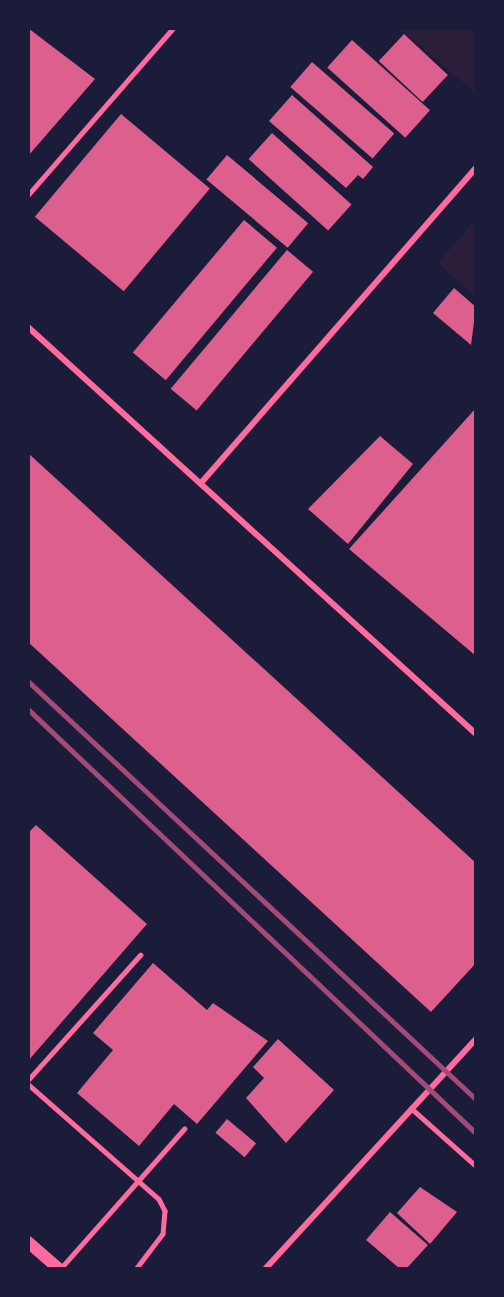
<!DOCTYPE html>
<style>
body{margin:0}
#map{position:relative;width:504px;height:1297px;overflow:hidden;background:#1b1b3a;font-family:Inter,sans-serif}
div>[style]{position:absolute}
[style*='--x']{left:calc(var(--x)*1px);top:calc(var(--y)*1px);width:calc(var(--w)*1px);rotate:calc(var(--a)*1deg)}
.green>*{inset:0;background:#2a1e3b}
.building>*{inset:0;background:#dd5f8e;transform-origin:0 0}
.service>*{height:4.5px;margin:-2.25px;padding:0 2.25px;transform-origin:2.25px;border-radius:2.25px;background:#ff6b9d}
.minor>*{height:6px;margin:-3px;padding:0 3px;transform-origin:3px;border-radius:3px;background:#ff6b9d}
.secondary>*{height:12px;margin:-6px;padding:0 6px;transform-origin:6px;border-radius:6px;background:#ff6b9d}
.rail>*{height:4.5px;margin:-2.25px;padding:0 2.25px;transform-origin:2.25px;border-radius:2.25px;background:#a44b75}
span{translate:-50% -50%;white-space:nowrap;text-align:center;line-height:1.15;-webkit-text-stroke:4.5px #1b1b3a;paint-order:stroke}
.frame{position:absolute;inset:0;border:30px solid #1b1b3a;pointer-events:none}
</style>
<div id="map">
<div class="green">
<div style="clip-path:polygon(400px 29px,475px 29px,475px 93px,445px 67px)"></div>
<div style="clip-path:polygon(475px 220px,475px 297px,438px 263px)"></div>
</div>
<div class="building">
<div style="clip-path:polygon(28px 28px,95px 79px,28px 156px)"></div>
<div style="left:404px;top:34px;width:60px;height:37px;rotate:43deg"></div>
<div style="left:352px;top:40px;width:105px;height:37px;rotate:42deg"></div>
<div style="left:312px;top:62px;width:109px;height:33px;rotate:41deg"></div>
<div style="clip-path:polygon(292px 95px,373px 167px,363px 179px,358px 175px,346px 188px,269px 121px)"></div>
<div style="left:121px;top:114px;width:116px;height:134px;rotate:40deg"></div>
<div style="left:272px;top:133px;width:107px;height:35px;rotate:42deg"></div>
<div style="left:227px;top:155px;width:106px;height:32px;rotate:40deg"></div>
<div style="left:244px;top:220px;width:43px;height:173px;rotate:40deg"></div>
<div style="left:287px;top:250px;width:34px;height:181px;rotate:40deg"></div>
<div style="clip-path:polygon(454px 288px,476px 307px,471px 345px,433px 313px)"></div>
<div style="clip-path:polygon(476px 408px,476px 656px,349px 549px)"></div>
<div style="clip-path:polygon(380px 436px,413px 464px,348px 544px,308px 509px)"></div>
<div style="clip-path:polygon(28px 453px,476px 863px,476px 963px,431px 1012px,28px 642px)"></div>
<div style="clip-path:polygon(36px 825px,147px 924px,28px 1061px,28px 833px)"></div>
<div style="clip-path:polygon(153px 963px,207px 1010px,213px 1003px,268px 1041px,197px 1124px,174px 1104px,139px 1146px,77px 1093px,113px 1050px,93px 1033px)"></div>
<div style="clip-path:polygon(278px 1039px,334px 1090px,286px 1143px,246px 1098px,264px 1078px,253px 1067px)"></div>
<div style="left:227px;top:1119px;width:38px;height:18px;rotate:40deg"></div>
<div style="clip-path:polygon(420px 1187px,457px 1212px,430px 1244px,397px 1213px)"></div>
<div style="clip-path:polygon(390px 1212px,428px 1245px,407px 1268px,399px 1268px,366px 1240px)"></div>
</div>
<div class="service">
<div style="--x:28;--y:195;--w:221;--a:-49"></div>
<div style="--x:28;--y:1080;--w:168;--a:-48.1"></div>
<div style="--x:28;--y:1084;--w:174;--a:41.3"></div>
<div style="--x:159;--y:1199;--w:13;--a:63"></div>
<div style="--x:165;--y:1211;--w:23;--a:95"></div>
<div style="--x:163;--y:1234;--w:43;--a:127.4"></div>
<div style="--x:411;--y:1108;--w:87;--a:41.7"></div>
<div style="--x:61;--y:1268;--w:186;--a:-48.5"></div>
</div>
<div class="minor">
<div style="--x:28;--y:327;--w:605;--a:42.25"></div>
<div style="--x:201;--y:483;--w:418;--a:-48.9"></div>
<div style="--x:266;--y:1268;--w:311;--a:-47.5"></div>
</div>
<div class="secondary">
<div style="--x:28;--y:1242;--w:40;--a:41"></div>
</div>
<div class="rail">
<div style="--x:28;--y:681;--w:613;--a:43.02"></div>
<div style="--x:28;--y:709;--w:617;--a:43.42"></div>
</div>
<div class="frame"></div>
</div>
